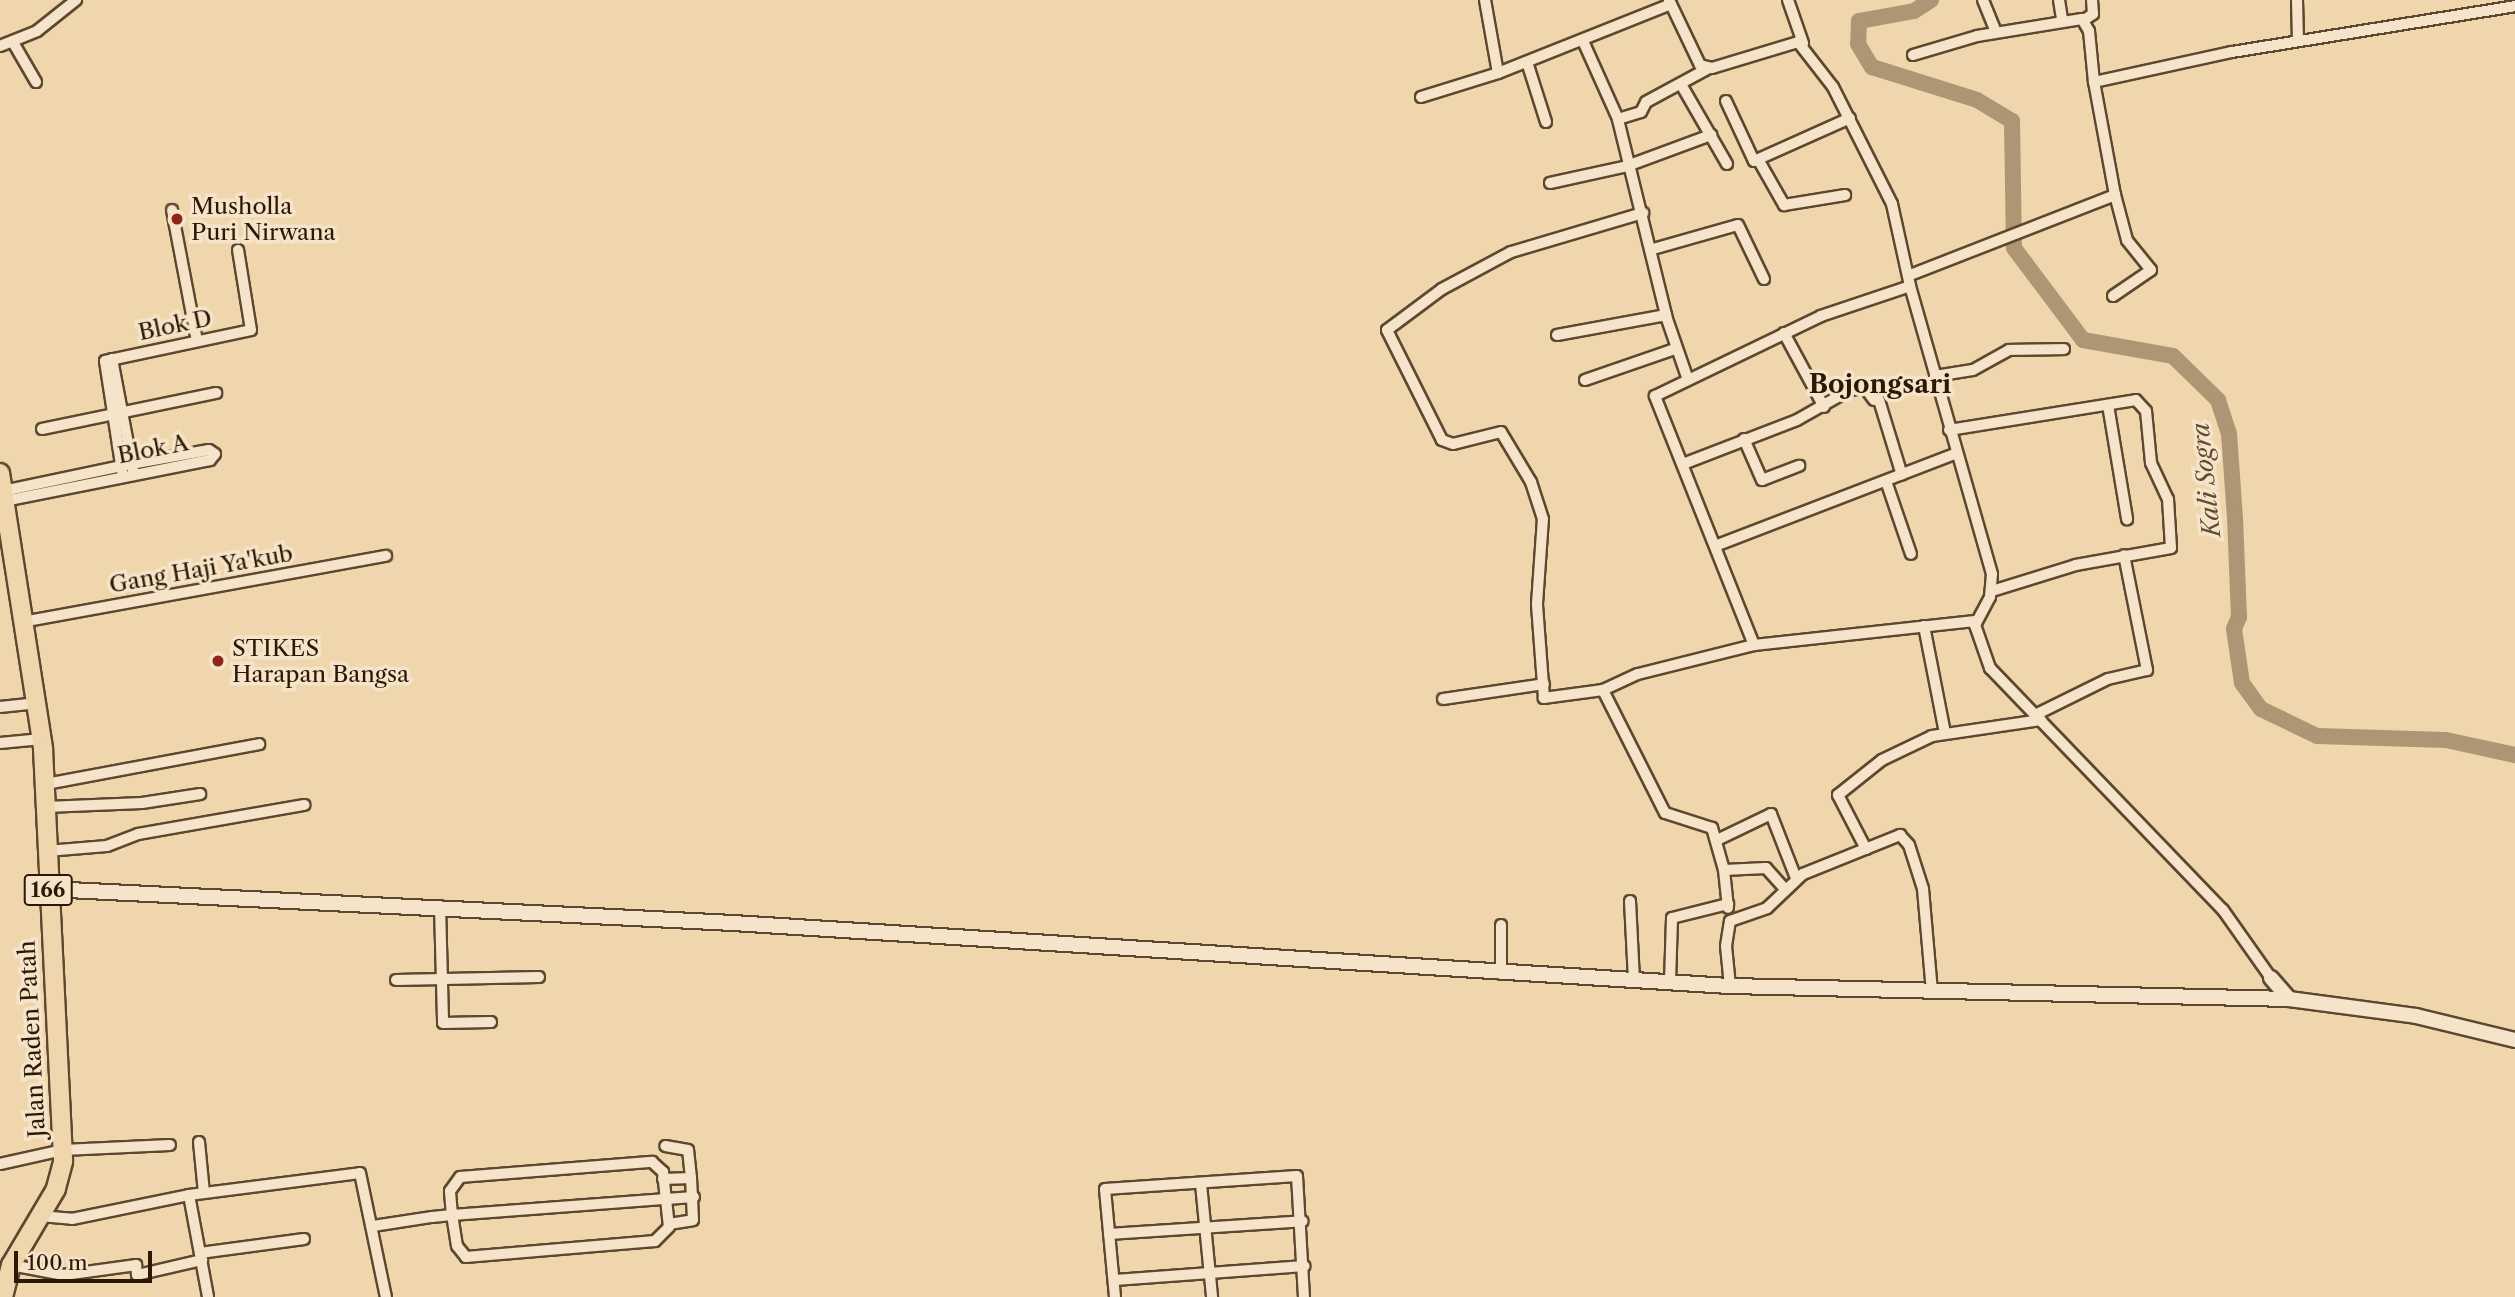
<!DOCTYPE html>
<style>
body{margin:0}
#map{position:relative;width:2515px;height:1297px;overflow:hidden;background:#efd6ac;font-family:"Libre Caslon Text",serif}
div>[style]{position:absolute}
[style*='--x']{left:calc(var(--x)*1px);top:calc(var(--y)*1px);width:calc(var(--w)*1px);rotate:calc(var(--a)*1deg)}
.river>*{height:16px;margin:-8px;padding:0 8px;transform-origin:8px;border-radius:8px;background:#ad9673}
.roads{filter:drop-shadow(2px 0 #5d482f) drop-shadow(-2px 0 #5d482f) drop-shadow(0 2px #5d482f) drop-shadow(0 -2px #5d482f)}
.minor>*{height:10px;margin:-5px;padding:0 5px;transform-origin:5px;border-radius:5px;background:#f5e4c9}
.tertiary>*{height:14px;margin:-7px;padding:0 7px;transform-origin:7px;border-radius:7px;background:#f5e4c9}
.primary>*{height:18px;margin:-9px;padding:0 9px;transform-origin:9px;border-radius:9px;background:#efd6ac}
.dots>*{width:19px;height:19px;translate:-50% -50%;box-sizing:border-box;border:4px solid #f5e4c9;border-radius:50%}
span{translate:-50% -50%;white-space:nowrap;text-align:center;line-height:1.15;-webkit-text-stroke:7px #f5e4c9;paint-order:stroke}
.shield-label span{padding:2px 5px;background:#f5e4c9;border:2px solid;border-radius:5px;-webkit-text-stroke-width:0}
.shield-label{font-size:21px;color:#2c1905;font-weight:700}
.poi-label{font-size:23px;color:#2c1905}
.left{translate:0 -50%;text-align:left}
.street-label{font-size:23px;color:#2c1905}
.water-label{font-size:24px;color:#604b31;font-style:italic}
.quarter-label{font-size:26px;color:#2c1905;font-weight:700}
.scale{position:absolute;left:14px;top:1251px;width:138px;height:32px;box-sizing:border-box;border:4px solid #2c1905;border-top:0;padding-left:9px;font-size:21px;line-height:24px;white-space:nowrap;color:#2c1905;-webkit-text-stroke:5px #f5e4c9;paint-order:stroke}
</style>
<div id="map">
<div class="river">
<div style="--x:1931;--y:0;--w:20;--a:147"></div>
<div style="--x:1914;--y:11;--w:56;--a:169.7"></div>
<div style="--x:1859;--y:21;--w:23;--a:92"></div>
<div style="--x:1858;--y:44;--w:27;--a:59"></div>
<div style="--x:1872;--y:67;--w:110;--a:17.4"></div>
<div style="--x:1977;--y:100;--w:41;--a:31"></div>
<div style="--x:2012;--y:121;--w:127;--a:89.1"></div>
<div style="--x:2014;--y:248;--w:115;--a:53.1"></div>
<div style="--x:2083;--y:340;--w:91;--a:10.1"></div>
<div style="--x:2173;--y:356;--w:63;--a:44.4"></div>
<div style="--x:2218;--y:400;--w:35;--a:72"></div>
<div style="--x:2229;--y:433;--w:85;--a:86"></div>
<div style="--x:2235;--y:518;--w:99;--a:87.7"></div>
<div style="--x:2239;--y:617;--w:13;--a:113"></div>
<div style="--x:2234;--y:629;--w:55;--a:81.6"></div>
<div style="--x:2242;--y:683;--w:32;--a:54"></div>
<div style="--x:2261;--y:709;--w:62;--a:25.7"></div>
<div style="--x:2317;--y:736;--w:129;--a:1.8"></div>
<div style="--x:2446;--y:740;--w:71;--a:12.3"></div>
</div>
<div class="roads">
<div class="minor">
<div style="--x:1485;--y:0;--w:74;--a:79.9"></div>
<div style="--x:1498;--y:73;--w:186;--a:-21.7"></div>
<div style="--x:1669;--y:0;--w:72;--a:64.5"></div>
<div style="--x:1700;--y:65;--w:12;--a:14"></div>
<div style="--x:1712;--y:68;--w:90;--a:-16.8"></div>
<div style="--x:1798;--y:42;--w:57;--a:52.1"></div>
<div style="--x:1833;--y:87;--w:131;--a:63.2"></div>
<div style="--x:1892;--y:204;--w:84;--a:77.6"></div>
<div style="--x:1910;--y:286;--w:299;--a:74.1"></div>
<div style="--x:1992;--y:574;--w:23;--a:95"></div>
<div style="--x:1990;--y:597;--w:32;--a:118"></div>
<div style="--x:1975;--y:625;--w:46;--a:70.8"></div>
<div style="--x:1990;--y:668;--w:336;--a:46.1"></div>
<div style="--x:2223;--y:910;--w:83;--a:54.8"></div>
<div style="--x:1788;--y:0;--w:46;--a:70.8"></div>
<div style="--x:1983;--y:0;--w:35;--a:68"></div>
<div style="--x:2059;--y:0;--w:20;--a:81"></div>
<div style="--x:2297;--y:0;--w:41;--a:88.6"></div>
<div style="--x:2084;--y:20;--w:11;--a:-34"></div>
<div style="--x:2093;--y:14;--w:14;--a:-94"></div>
<div style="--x:1583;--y:41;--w:85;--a:65.8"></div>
<div style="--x:14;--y:44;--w:44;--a:59.9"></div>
<div style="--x:0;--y:46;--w:40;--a:-22"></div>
<div style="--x:37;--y:31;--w:50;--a:-38.5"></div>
<div style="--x:1913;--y:55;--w:67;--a:-16.5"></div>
<div style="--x:1977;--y:36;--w:106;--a:-9.2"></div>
<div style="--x:2082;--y:19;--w:14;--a:60"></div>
<div style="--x:2089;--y:31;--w:51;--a:84.4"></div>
<div style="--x:1527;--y:62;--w:63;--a:72.4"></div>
<div style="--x:1682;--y:86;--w:90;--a:60"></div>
<div style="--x:1421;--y:97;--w:81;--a:-17.3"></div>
<div style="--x:1726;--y:101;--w:66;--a:65"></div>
<div style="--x:1754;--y:161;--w:105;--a:-24.1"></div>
<div style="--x:1759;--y:161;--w:51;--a:60.4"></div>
<div style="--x:1784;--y:205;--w:62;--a:-9.3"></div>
<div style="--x:1550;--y:183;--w:79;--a:-12.4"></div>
<div style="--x:1627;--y:166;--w:90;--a:-20.3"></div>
<div style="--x:172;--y:210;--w:133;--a:79.2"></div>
<div style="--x:1653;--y:249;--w:88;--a:-15.8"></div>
<div style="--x:1738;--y:225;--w:60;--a:64.3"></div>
<div style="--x:1910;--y:275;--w:220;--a:-21.3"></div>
<div style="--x:2115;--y:195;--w:115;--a:-100.5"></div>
<div style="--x:2094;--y:82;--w:141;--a:-12.3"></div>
<div style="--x:2232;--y:52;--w:287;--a:-9.2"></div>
<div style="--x:2113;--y:296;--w:46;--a:-34.4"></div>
<div style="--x:2151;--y:270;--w:38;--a:-129"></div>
<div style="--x:2127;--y:240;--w:47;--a:-104.9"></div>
<div style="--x:1784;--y:333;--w:84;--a:61.6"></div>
<div style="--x:1557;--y:335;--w:111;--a:-10.4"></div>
<div style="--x:112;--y:359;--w:113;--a:79.3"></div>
<div style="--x:1935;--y:376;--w:38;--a:-9"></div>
<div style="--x:1973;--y:370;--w:41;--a:-29.1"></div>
<div style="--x:2009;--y:350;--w:55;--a:-1"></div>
<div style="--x:1687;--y:377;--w:61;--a:-109"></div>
<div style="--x:1667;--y:319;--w:206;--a:-103.8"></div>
<div style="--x:1618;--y:119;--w:24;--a:-17"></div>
<div style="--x:1641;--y:112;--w:11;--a:-63"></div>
<div style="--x:1646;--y:102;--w:72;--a:-28.4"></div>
<div style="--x:1585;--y:380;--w:95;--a:-19"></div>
<div style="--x:1879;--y:400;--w:78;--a:73"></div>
<div style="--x:2108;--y:405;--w:116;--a:80.5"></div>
<div style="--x:42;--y:429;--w:178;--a:-11.7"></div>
<div style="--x:1949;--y:430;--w:189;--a:-9.1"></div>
<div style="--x:2136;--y:400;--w:15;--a:48"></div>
<div style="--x:2146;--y:411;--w:52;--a:84.5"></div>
<div style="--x:2151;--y:463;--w:40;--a:65"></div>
<div style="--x:2168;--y:499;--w:49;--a:86.5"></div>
<div style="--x:2171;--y:548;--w:97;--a:169.9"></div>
<div style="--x:2076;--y:565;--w:88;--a:162.8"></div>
<div style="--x:1744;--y:439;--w:45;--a:66.3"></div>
<div style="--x:1762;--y:480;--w:40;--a:-21"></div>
<div style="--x:1683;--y:464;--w:122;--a:-21.1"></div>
<div style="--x:1797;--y:420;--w:61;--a:-29.5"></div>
<div style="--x:1850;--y:390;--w:15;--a:-8"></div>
<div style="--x:1865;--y:388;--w:15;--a:53"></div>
<div style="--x:122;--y:471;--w:111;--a:-98.8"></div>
<div style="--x:105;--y:361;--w:149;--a:-12"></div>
<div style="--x:251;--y:330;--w:81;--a:-99.2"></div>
<div style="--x:1886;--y:481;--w:77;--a:71.1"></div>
<div style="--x:3;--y:491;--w:131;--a:-11.9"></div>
<div style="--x:131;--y:464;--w:79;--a:-10.2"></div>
<div style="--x:209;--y:450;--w:7;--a:34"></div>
<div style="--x:215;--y:454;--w:8;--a:130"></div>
<div style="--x:210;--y:460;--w:209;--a:168.7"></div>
<div style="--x:1715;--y:546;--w:259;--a:-21"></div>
<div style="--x:22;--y:622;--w:370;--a:-10.3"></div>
<div style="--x:1924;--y:626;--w:109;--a:78.9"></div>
<div style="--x:1754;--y:645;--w:268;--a:-111.7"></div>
<div style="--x:1655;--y:396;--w:184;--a:-25.7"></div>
<div style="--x:1821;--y:316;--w:94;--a:-18.6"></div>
<div style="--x:1603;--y:690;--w:60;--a:172.3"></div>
<div style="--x:1544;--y:698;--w:94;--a:-94.3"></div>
<div style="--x:1537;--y:604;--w:85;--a:-86"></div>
<div style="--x:1543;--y:519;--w:39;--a:-108"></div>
<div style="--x:1531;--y:482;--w:58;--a:-121"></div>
<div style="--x:1501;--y:432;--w:49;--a:166"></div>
<div style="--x:1453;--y:444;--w:12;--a:-160"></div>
<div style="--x:1442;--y:440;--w:123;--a:-116.6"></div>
<div style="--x:1387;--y:330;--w:69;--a:-36.7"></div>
<div style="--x:1442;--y:289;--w:78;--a:-28.2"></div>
<div style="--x:1511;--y:252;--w:138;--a:-16.5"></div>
<div style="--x:1443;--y:699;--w:102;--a:-8.4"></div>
<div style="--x:0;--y:707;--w:36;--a:-6"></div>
<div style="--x:2035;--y:715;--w:81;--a:-26.3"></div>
<div style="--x:2108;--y:679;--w:40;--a:-13"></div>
<div style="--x:2147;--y:670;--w:117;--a:-101.3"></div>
<div style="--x:0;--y:743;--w:42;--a:-5.4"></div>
<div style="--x:46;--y:784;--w:217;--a:-10.6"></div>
<div style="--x:46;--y:807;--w:96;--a:-2.4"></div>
<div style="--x:142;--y:803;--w:59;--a:-8.8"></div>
<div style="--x:1717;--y:840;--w:60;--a:-25.7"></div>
<div style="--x:1771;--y:814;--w:69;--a:68.7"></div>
<div style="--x:1866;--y:849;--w:61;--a:-117.4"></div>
<div style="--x:1838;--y:795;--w:56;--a:-38.5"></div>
<div style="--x:1882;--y:760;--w:55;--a:-25.6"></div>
<div style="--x:1932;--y:736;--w:110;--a:-8.4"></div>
<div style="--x:47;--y:851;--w:60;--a:-4.8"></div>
<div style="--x:107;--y:846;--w:33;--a:-21"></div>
<div style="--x:138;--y:834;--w:169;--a:-9.9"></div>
<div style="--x:1724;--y:870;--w:38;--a:84"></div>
<div style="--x:1784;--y:888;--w:27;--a:-132"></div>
<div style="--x:1766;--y:868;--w:42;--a:177.3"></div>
<div style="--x:1724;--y:870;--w:44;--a:-105.9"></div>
<div style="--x:1712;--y:828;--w:49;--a:-162.3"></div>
<div style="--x:1665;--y:813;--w:138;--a:-116.8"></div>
<div style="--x:1603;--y:690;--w:38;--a:-25"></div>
<div style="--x:1638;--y:674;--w:120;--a:-14"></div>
<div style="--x:1754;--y:645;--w:222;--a:-6.2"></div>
<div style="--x:1630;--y:901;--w:79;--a:87.1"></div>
<div style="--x:440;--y:906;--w:117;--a:88.5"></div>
<div style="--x:443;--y:1023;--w:48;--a:-1.2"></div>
<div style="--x:1501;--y:925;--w:49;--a:90"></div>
<div style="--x:396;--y:980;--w:143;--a:-1.2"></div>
<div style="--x:1670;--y:982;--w:64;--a:-88.2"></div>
<div style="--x:1672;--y:918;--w:58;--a:-14"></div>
<div style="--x:1730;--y:986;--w:40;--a:-95.7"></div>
<div style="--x:1726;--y:946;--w:25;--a:-81"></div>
<div style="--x:1730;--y:921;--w:39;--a:-19"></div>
<div style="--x:1767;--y:908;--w:50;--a:-43.4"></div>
<div style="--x:1803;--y:874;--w:105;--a:-21.9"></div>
<div style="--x:1900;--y:835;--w:13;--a:48"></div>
<div style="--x:1909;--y:845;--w:46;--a:72.3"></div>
<div style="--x:1923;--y:889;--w:103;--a:85"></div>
<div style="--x:199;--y:1142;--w:51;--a:84.4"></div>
<div style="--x:0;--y:1164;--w:65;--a:-12.5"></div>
<div style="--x:63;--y:1150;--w:107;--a:-2.7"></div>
<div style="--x:663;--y:1179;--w:28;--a:-2"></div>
<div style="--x:691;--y:1178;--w:28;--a:-96"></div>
<div style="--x:688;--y:1150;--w:23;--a:-170"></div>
<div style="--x:1201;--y:1184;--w:114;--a:84.4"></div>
<div style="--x:189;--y:1195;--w:104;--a:79.4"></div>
<div style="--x:40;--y:1216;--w:32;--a:5"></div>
<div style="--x:72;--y:1219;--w:119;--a:-11.6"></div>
<div style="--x:189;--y:1195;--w:172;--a:-7.3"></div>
<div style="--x:360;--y:1173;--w:127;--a:78.2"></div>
<div style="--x:669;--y:1224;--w:24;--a:-9"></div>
<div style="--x:693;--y:1220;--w:42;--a:-92.7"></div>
<div style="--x:373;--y:1226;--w:60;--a:-8.7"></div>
<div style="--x:432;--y:1217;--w:20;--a:-6"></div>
<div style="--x:452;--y:1215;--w:215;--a:-4.3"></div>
<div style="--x:666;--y:1199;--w:28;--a:84"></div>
<div style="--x:669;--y:1227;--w:20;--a:135"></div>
<div style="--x:655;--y:1241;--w:190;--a:175.2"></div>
<div style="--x:466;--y:1257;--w:14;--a:-129"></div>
<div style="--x:457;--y:1246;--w:31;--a:-99"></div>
<div style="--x:452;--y:1215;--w:24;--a:-95"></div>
<div style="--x:450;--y:1191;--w:17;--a:-54"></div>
<div style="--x:460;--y:1177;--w:193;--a:-4.5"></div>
<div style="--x:652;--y:1162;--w:15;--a:42"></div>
<div style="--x:663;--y:1172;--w:27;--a:84"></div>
<div style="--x:666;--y:1199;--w:28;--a:-4"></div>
<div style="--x:1109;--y:1234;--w:194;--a:-3.8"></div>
<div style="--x:200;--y:1253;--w:105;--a:-7.7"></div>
<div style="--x:11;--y:1265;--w:54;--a:10.7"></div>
<div style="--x:64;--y:1275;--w:73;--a:-7.9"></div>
<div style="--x:136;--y:1265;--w:10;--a:84"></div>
<div style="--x:137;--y:1275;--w:67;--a:-13"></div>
<div style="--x:1115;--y:1280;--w:190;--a:-4.2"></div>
<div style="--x:1115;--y:1297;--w:108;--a:-95.3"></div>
<div style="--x:1105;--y:1189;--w:192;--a:-3.9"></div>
<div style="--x:1297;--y:1176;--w:121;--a:86.7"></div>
</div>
<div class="tertiary">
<div style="--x:48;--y:889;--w:686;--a:2.84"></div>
<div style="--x:733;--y:923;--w:999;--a:3.62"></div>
<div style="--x:1730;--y:986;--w:559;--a:1.33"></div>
<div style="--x:2289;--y:999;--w:128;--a:7.6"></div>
<div style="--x:2416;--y:1016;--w:102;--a:13.6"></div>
<div style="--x:2271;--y:978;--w:28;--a:49"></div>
</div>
<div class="primary">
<div style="--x:0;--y:473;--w:279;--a:81.1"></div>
<div style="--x:43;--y:749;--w:413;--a:87.2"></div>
<div style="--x:63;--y:1162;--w:28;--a:105"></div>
<div style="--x:56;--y:1189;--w:88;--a:120.6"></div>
<div style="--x:11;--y:1265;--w:33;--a:104"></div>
</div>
</div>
<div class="dots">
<div style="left:177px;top:219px;background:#8f2418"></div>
<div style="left:218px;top:661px;background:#8f2418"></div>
</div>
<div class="shield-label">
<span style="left:48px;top:890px">166</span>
</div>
<div class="poi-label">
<span class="left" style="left:191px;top:219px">Musholla<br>Puri Nirwana</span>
<span class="left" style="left:232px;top:661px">STIKES<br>Harapan Bangsa</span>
</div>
<div class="street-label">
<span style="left:175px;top:325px;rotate:-12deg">Blok D</span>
<span style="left:153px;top:449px;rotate:-11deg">Blok A</span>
<span style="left:201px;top:569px;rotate:-10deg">Gang Haji Ya'kub</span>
<span style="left:32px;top:1039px;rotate:-93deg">Jalan Raden Patah</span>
</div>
<div class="water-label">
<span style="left:2206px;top:480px;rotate:-96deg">Kali Sogra</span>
</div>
<div class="quarter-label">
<span style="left:1880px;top:385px">Bojongsari</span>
</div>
<div class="scale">100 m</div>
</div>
